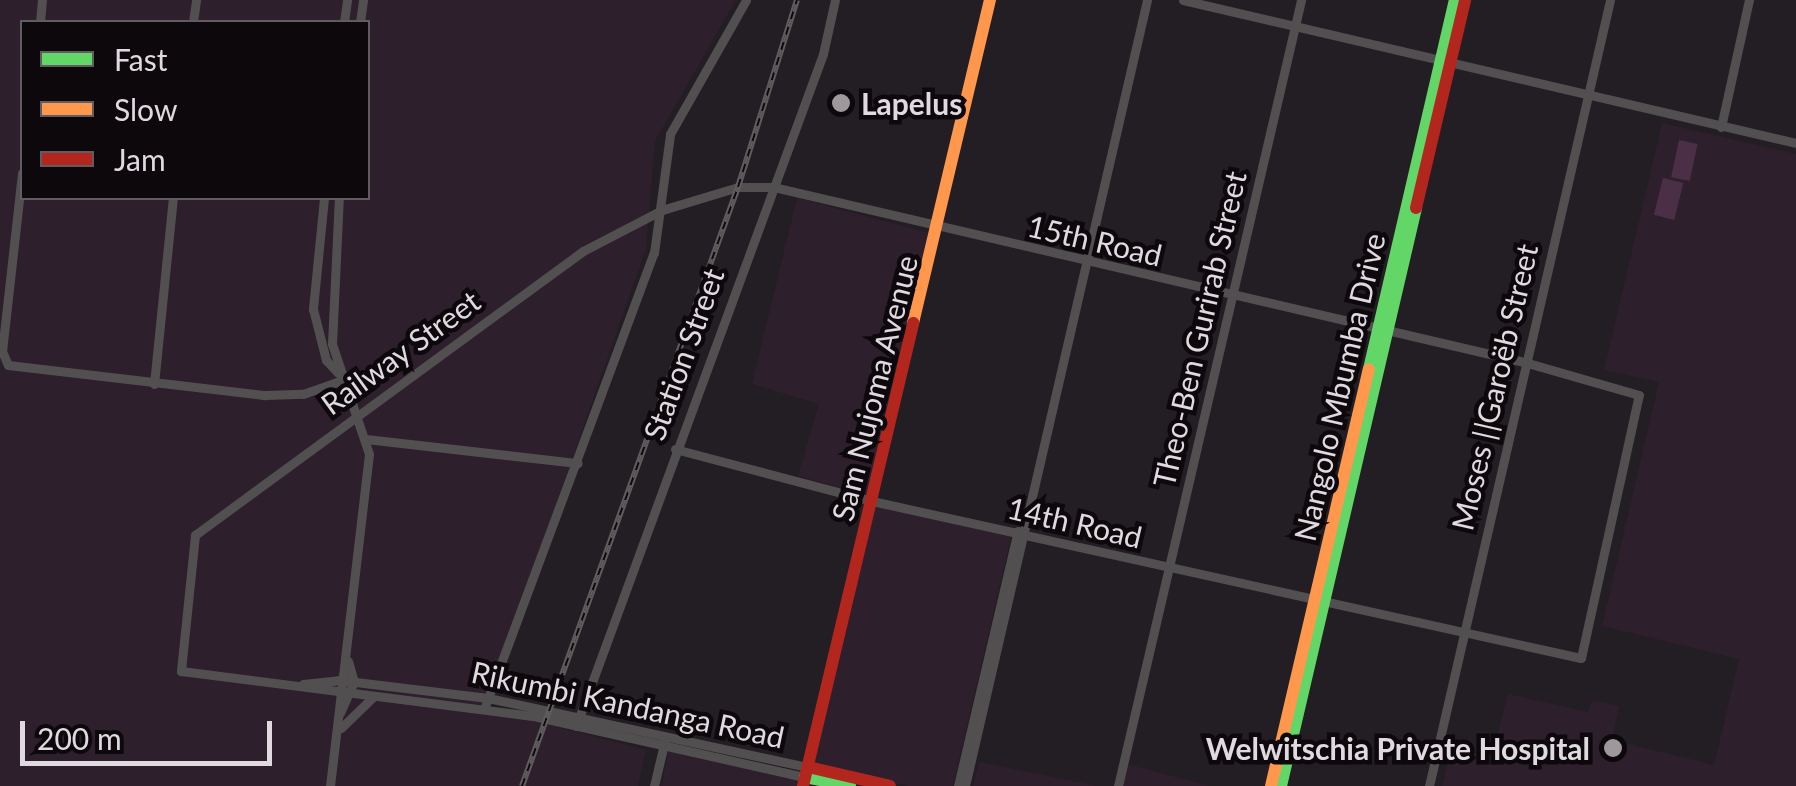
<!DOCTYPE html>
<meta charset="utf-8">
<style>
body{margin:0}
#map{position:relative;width:1796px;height:786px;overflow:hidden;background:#231e23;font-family:Lato,sans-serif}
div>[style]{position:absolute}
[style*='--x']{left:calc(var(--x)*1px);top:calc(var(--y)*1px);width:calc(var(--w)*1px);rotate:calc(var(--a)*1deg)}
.built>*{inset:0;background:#2d1f2c}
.green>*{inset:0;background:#4b2f47;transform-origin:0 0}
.street>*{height:9px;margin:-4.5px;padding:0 4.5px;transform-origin:4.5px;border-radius:4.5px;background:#524f51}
.fast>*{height:12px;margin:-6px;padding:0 6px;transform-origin:6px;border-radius:6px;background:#63d668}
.slow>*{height:12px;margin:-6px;padding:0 6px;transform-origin:6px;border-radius:6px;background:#ff974d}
.jam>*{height:12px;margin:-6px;padding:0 6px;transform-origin:6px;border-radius:6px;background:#b3261e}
.rail>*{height:6px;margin-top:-3px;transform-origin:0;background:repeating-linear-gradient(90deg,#0c080c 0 8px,#5f5c5e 0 16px);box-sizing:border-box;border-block:2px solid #5f5c5e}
.dots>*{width:28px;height:28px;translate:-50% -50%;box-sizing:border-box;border:5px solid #0c080c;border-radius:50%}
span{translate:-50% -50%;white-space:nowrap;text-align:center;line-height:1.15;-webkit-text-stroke:9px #0c080c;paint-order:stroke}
.poi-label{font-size:30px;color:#e0d9df;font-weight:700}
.left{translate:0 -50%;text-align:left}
.right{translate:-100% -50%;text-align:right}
.street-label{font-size:30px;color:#e0d9df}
.legend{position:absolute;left:20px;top:20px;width:350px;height:180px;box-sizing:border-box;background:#0c080c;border:2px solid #615c60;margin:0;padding:12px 18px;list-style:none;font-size:30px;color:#e0d9df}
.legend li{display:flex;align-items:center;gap:20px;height:50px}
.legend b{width:50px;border:2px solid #615c60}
.scale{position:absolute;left:20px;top:721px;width:252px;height:45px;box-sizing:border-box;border:5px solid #e0d9df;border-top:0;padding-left:12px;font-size:30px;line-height:35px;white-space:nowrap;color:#e0d9df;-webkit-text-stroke:8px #0c080c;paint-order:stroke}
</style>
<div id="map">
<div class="built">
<div style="clip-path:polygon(evenodd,0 0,736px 0,655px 141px,646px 249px,484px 708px,646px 750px,638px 786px,0 786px,0 0,22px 22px,368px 22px,368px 198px,22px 198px,22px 22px)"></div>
<div style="clip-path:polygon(1662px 123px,1796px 154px,1796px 786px,1442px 786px,1450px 754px,1490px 763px,1508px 694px,1588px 712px,1592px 700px,1619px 706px,1612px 740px,1714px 765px,1739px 659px,1602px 626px,1659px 382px,1604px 370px)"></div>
<div style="clip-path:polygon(797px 198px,933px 234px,869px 496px,798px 476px,819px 404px,752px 384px)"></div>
<div style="clip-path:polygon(876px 505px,1011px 537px,953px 786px,907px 786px,812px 763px)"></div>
<div style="clip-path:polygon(669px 749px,801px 779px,799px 786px,661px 786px)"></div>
<div style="clip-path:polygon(979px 762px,1097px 786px,973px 786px)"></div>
<div style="clip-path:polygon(1123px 763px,1210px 786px,1118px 786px)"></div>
</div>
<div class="green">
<div style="left:1679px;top:140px;width:19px;height:38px;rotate:12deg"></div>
<div style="left:1663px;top:178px;width:21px;height:38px;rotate:14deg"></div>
</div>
<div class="street">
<div style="--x:1183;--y:0;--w:629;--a:13.13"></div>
<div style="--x:40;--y:22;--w:22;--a:-85"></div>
<div style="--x:193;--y:22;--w:22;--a:-82"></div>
<div style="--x:344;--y:22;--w:22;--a:-82"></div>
<div style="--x:360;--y:22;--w:22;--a:-82"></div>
<div style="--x:1721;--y:127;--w:130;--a:-77.6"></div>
<div style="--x:22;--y:173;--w:179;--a:96.4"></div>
<div style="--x:2;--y:351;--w:15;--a:67"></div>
<div style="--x:8;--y:365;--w:259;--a:6.7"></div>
<div style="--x:265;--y:395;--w:38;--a:-2"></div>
<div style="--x:303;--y:394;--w:42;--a:-19.3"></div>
<div style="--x:324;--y:198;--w:112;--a:95.7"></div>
<div style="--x:313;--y:309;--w:53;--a:75.7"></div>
<div style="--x:326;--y:360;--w:18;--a:47"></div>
<div style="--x:154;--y:384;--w:187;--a:-84.2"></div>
<div style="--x:366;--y:439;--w:213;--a:6.5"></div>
<div style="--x:675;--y:449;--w:204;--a:14.8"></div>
<div style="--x:872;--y:501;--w:726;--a:12.49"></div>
<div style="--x:1581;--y:658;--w:269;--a:-77.6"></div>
<div style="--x:1639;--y:395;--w:120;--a:-164"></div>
<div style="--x:1524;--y:362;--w:770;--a:-166.87"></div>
<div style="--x:774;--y:187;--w:36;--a:180"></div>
<div style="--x:738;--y:187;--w:79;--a:163.2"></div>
<div style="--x:662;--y:210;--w:89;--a:152.6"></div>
<div style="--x:583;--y:251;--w:481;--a:143.8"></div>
<div style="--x:195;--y:535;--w:137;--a:95.9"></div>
<div style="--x:181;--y:671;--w:360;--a:7.3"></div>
<div style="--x:538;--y:717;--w:274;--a:12.7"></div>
<div style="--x:303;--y:684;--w:36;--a:-6"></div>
<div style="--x:339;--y:680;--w:150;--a:6.9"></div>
<div style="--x:488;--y:698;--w:327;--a:12.2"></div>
<div style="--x:484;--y:709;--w:487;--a:-69.6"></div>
<div style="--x:654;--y:253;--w:120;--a:-82.3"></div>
<div style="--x:670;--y:134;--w:154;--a:-60.4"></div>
<div style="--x:340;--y:713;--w:34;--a:-66"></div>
<div style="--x:354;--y:682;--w:22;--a:-106"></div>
<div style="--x:576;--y:726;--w:716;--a:-69.82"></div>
<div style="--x:823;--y:54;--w:55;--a:-77.5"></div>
<div style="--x:341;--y:728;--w:43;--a:-44.1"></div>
<div style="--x:330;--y:786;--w:334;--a:-83.3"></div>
<div style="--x:369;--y:454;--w:116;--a:-108.6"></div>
<div style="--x:332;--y:344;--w:146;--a:-87.3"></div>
<div style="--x:654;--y:786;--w:47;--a:-76.6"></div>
<div style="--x:958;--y:786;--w:262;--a:-76.8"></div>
<div style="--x:965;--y:786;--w:807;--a:-76.96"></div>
<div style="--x:1118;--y:786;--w:807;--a:-76.89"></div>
<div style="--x:1429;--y:786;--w:807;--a:-77.03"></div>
</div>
<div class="fast">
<div style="--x:1369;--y:369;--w:379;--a:-76.9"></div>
<div style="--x:805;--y:777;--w:46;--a:11.3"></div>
<div style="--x:1281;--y:786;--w:594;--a:-76.85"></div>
</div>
<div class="slow">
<div style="--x:913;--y:323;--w:332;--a:-76.6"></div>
<div style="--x:1271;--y:786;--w:428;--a:-76.8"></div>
</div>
<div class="jam">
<div style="--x:1416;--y:208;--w:214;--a:-76.7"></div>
<div style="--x:808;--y:767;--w:84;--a:13"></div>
<div style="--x:803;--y:786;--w:476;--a:-76.6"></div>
</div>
<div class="rail">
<div style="--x:522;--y:786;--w:637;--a:-70.17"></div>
<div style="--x:738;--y:187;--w:196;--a:-72.5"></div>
</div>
<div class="dots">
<div style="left:841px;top:103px;background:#9e989d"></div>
<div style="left:1613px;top:748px;background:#9e989d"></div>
</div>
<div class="poi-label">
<span class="left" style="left:861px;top:103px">Lapelus</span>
<span class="right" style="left:1590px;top:748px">Welwitschia Private Hospital</span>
</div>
<div class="street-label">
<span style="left:1095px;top:240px;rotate:13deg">15th Road</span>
<span style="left:1199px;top:329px;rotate:-77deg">Theo-Ben Gurirab Street</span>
<span style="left:400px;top:352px;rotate:-36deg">Railway Street</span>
<span style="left:683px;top:354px;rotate:-70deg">Station Street</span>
<span style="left:1339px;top:387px;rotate:-77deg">Nangolo Mbumba Drive</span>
<span style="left:1494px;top:387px;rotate:-77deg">Moses ǁGaroëb Street</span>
<span style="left:874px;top:388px;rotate:-76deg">Sam Nujoma Avenue</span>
<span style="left:1075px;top:522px;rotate:13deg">14th Road</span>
<span style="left:628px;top:704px;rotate:12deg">Rikumbi Kandanga Road</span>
</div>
<ul class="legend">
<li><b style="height:12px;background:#63d668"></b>Fast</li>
<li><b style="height:12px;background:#ff974d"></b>Slow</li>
<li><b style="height:12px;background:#b3261e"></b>Jam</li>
</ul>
<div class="scale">200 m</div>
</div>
